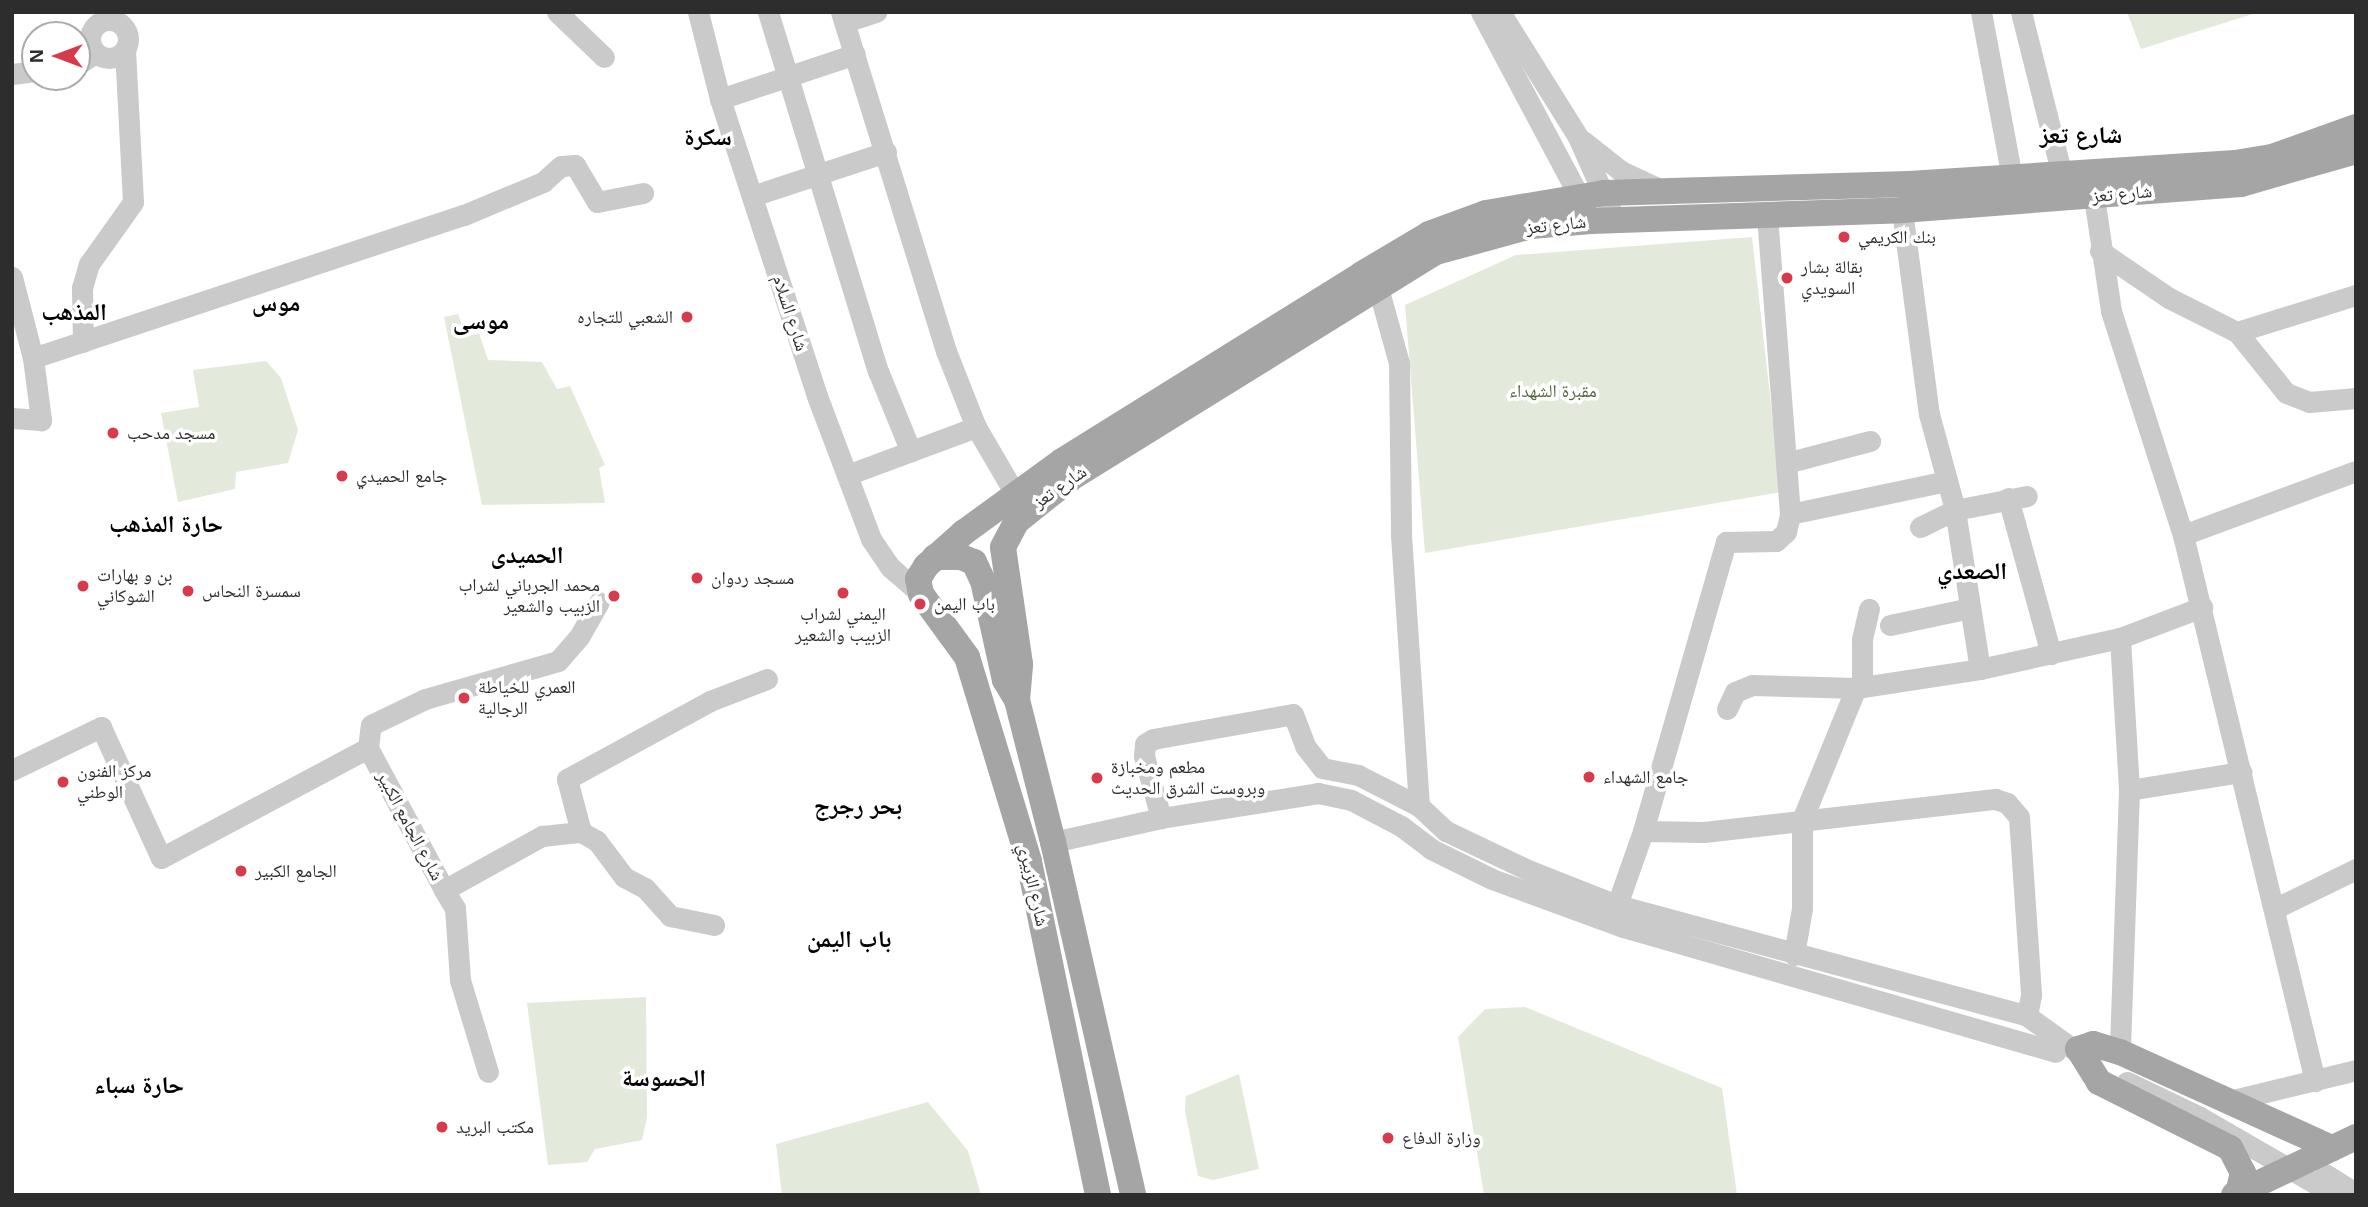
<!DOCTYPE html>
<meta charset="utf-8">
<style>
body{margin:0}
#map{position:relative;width:2368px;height:1207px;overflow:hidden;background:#fff;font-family:Arial,"Noto Naskh Arabic",sans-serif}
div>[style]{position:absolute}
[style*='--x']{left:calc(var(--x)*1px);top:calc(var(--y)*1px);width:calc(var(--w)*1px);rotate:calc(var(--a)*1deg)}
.green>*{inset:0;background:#e3e9db}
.minor>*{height:21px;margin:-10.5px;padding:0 10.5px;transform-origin:10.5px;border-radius:10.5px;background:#cacaca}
.minor>.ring{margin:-10.5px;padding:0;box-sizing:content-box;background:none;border:21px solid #cacaca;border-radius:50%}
.major>*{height:26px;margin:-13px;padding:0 13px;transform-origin:13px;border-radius:13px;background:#a5a5a5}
.dots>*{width:19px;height:19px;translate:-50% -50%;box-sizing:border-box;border:4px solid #fff;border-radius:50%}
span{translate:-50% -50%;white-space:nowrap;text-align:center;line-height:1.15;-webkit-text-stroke:7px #fff;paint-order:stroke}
.street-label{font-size:18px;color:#2d2d2d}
.poi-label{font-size:18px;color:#2d2d2d}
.left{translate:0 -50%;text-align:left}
.right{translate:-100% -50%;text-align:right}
.park-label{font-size:18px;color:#51653e}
.district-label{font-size:24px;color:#000;font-weight:700}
.frame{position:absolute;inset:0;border:14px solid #2d2d2d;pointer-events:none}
.north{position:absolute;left:21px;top:21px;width:70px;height:70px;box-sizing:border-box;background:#fff;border:2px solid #ababab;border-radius:50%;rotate:270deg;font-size:19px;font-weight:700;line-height:28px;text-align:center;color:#2d2d2d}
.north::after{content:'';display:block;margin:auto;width:24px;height:32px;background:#d73b4b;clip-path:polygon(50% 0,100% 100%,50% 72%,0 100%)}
</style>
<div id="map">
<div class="green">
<div style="clip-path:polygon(2127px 12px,2259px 12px,2141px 49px)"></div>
<div style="clip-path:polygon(1752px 237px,1781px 492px,1425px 553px,1405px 305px,1516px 255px)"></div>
<div style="clip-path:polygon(458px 314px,466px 337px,479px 333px,488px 360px,542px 362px,557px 389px,570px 386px,605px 465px,599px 468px,605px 503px,482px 505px,444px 317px)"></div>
<div style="clip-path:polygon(266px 361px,281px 378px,298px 430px,288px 463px,236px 472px,235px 489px,178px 502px,161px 413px,199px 407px,193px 370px)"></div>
<div style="clip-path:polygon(646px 997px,647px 1117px,642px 1140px,595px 1149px,587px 1162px,548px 1165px,527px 1003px)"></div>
<div style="clip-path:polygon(1525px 1007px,1722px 1088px,1737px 1195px,1484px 1195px,1458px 1037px,1485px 1009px)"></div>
<div style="clip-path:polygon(1239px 1074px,1259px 1169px,1213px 1180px,1198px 1176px,1185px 1111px,1186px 1096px)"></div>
<div style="clip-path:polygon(928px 1102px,968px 1151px,981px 1195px,782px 1195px,776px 1144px)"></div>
</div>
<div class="minor">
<div style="--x:557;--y:12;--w:65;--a:43.8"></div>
<div style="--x:698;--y:12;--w:90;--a:75.8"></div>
<div style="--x:720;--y:99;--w:312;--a:71.9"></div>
<div style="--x:817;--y:396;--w:153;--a:69.3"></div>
<div style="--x:871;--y:539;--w:34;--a:56"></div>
<div style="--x:890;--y:567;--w:41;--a:41.1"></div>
<div style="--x:768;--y:12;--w:375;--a:73"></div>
<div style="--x:878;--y:371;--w:87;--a:67.8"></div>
<div style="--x:841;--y:12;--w:355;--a:72.8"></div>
<div style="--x:946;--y:351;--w:82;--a:68.5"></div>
<div style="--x:976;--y:427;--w:75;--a:59.7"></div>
<div style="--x:1481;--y:12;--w:225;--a:62"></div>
<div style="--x:1500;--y:12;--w:147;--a:58"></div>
<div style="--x:1578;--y:137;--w:91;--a:66"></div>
<div style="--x:1981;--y:12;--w:169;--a:79.4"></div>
<div style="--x:2021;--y:12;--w:168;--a:75.9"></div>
<div class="ring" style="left:90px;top:20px;width:17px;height:17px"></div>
<div style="--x:845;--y:22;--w:33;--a:-18"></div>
<div style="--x:77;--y:65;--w:22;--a:-34"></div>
<div style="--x:12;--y:74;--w:23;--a:-7"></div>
<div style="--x:720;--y:99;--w:142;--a:-18.4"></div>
<div style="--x:1583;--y:141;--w:48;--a:38.3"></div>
<div style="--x:1621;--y:171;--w:45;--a:24.9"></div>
<div style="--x:752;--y:196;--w:141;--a:-18.2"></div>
<div style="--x:2094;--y:197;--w:115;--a:81.5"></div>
<div style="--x:2111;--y:311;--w:235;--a:72.2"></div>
<div style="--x:2183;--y:535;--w:562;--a:76.41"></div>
<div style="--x:1902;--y:210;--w:206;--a:82.5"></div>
<div style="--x:1929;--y:414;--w:99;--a:74.8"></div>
<div style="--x:1955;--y:510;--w:161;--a:81.1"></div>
<div style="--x:2100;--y:251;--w:83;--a:34.3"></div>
<div style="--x:2169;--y:298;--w:76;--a:26.6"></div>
<div style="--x:2237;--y:332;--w:78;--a:51.2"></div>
<div style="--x:2286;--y:393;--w:25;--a:21"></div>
<div style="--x:2309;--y:402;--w:47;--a:-4.9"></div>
<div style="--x:12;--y:277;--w:84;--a:75.5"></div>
<div style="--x:33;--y:358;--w:63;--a:82.6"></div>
<div style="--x:41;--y:420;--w:29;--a:-176"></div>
<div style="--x:1379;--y:291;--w:75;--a:74.5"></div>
<div style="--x:1399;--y:363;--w:172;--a:89.3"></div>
<div style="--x:1401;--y:535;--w:272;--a:86.2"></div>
<div style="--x:1419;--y:806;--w:37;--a:43"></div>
<div style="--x:1446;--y:831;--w:91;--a:25.4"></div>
<div style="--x:1528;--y:870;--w:96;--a:21.5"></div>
<div style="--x:1617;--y:905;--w:425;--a:15.1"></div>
<div style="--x:2027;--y:1016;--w:77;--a:35.5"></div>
<div style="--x:2237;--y:332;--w:125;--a:-17.3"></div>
<div style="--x:83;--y:342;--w:54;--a:-91.1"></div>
<div style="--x:82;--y:288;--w:25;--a:-74"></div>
<div style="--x:89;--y:264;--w:76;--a:-54.6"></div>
<div style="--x:133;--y:202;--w:153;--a:-93"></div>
<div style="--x:33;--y:358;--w:454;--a:-18.4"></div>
<div style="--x:464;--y:215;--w:86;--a:-22.7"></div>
<div style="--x:543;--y:182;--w:24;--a:-42"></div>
<div style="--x:561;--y:166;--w:14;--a:-4"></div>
<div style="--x:575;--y:165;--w:43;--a:59.3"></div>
<div style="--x:597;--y:202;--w:47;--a:-11.1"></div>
<div style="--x:1786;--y:463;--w:87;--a:-14.7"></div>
<div style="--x:847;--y:475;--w:138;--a:-20.4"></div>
<div style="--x:2008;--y:498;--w:162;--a:74.6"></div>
<div style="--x:1790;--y:514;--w:160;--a:-11.9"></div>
<div style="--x:1920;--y:527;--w:39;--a:-26"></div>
<div style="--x:1955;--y:510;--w:73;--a:-11"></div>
<div style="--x:2183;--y:535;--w:184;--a:-20.3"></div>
<div style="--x:1890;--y:625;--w:82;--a:-12"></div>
<div style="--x:2120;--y:638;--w:152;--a:86.6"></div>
<div style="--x:2129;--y:790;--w:262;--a:92"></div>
<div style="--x:1862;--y:687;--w:48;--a:-90"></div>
<div style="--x:1862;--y:639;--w:31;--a:-77"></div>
<div style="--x:1727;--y:709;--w:19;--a:-65"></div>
<div style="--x:1735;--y:692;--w:18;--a:-22"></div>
<div style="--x:1752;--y:685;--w:104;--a:1.7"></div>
<div style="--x:1856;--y:688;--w:125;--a:-8.7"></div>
<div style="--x:1980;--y:669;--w:143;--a:-12.5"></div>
<div style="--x:2120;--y:638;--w:88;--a:-20.7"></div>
<div style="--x:368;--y:748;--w:23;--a:-83"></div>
<div style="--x:371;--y:725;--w:60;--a:-25.7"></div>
<div style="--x:425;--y:699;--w:138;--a:-15.9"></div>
<div style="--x:558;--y:661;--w:32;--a:-49"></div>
<div style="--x:579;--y:637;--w:40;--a:-60.3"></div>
<div style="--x:12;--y:770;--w:99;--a:-25.8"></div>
<div style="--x:101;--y:727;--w:144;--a:65.4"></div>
<div style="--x:161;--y:858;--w:234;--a:-28"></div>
<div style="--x:368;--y:748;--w:161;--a:61.8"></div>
<div style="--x:444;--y:890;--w:112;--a:-28.9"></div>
<div style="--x:542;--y:836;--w:39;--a:-6"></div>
<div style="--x:581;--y:832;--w:55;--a:-104.8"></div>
<div style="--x:567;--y:779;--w:163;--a:-28.6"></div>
<div style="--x:710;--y:701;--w:61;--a:-21.1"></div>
<div style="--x:2129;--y:790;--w:114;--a:-9.1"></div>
<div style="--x:1161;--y:818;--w:159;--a:-9"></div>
<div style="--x:1318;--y:793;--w:34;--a:12"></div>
<div style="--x:1351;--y:800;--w:56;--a:27.5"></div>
<div style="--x:1401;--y:826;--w:38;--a:37"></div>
<div style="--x:1431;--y:849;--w:68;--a:26.2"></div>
<div style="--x:1492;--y:879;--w:140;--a:20.1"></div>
<div style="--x:1623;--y:927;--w:450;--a:16.1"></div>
<div style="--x:1643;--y:831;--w:61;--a:0.9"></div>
<div style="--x:1704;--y:832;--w:293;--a:-6.5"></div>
<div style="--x:1995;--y:799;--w:13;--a:18"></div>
<div style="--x:2007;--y:803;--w:18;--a:49"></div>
<div style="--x:2019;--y:817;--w:178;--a:86.1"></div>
<div style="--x:2031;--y:995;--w:21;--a:101"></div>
<div style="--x:581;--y:832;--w:18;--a:29"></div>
<div style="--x:597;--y:841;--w:45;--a:53.1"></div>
<div style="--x:624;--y:877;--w:24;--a:28"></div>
<div style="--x:645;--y:888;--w:38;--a:48"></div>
<div style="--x:670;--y:916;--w:45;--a:11.6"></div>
<div style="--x:1053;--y:842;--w:111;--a:-12.5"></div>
<div style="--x:1161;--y:818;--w:64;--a:-105.3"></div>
<div style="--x:1144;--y:756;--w:12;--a:-85"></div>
<div style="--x:1145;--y:744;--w:9;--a:-32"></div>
<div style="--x:1153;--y:739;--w:142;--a:-10.1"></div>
<div style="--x:1293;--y:714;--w:34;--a:69"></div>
<div style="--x:1305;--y:746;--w:28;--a:52"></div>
<div style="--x:1322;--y:768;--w:37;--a:11"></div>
<div style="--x:1358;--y:775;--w:68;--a:26.9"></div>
<div style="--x:444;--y:890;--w:21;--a:59"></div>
<div style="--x:455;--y:908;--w:72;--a:86"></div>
<div style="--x:460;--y:980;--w:96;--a:73.1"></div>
<div style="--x:1617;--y:905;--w:78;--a:-70.6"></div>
<div style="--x:1643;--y:831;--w:301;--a:-74"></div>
<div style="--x:1726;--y:542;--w:50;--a:-1.1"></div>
<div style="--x:1776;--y:541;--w:13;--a:-42"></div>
<div style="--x:1786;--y:532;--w:18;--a:-77"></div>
<div style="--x:1790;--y:514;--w:300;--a:-94.4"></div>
<div style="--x:2276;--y:908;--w:89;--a:-26"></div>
<div style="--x:1794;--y:955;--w:48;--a:-80.3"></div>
<div style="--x:1802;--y:908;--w:88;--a:-90"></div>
<div style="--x:1802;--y:820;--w:143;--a:-67.8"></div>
<div style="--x:2127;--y:1082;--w:81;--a:25.6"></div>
<div style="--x:2200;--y:1117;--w:156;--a:30"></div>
<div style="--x:2229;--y:1101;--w:131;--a:-13.7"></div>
<div style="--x:2325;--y:1174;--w:36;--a:32"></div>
</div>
<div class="major">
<div style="--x:935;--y:557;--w:26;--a:0"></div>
<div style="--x:961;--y:557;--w:14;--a:21"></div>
<div style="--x:974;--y:562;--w:21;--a:65"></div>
<div style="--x:983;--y:581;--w:101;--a:77.5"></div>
<div style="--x:1005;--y:680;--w:23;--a:59"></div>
<div style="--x:1017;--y:700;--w:146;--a:75.8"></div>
<div style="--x:1053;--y:842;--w:362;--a:77.2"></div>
<div style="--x:1017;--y:700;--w:36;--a:-85"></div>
<div style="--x:1020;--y:664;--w:118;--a:-98.3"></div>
<div style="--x:1003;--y:547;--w:30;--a:-62"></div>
<div style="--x:1017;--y:521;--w:69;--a:-38.5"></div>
<div style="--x:1071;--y:478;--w:429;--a:-31.8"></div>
<div style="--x:1436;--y:252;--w:98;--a:-15.3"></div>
<div style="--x:1531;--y:226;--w:60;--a:-4.8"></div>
<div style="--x:1591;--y:221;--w:311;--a:-2"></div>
<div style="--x:1902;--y:210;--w:340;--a:-4.4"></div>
<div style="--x:2241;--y:184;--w:120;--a:-16"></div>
<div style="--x:2238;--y:1193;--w:21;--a:-76"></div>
<div style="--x:2243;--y:1173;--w:28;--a:-117"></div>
<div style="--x:2230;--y:1148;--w:147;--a:-153.3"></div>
<div style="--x:2099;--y:1082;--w:39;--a:-122"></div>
<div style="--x:2078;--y:1049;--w:16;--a:-18"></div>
<div style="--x:2093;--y:1044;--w:28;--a:17"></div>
<div style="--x:2120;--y:1052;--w:233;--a:24.4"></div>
<div style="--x:1098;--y:1195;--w:341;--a:-101.7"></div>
<div style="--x:1029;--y:861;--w:213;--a:-106.9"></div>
<div style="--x:967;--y:657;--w:78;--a:-126.1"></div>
<div style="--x:921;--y:594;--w:15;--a:-101"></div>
<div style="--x:918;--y:579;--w:15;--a:-58"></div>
<div style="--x:926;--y:566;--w:50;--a:-41.7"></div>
<div style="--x:963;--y:533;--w:122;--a:-36"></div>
<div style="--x:1062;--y:461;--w:354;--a:-31.9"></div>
<div style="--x:1362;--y:274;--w:78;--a:-30.8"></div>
<div style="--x:1429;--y:234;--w:61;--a:-20.2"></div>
<div style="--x:1486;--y:213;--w:120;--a:-9.6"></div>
<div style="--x:1604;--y:193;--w:305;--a:-1.7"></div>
<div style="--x:1909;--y:184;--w:327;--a:-3.7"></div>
<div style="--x:2235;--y:163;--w:37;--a:-9"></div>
<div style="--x:2272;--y:157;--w:89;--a:-19.7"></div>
<div style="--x:2234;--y:1195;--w:135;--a:-25.4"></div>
</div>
<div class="dots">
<div style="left:1844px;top:237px;background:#d73b4b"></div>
<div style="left:1787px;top:278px;background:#d73b4b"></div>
<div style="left:687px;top:317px;background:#d73b4b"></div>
<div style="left:113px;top:433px;background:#d73b4b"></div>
<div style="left:342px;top:476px;background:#d73b4b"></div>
<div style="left:697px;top:578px;background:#d73b4b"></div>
<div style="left:83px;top:586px;background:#d73b4b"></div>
<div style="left:188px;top:591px;background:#d73b4b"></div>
<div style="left:843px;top:593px;background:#d73b4b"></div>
<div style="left:614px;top:596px;background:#d73b4b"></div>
<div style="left:920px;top:604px;background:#d73b4b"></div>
<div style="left:464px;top:698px;background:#d73b4b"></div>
<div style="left:1589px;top:777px;background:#d73b4b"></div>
<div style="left:1097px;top:778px;background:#d73b4b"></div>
<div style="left:63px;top:782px;background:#d73b4b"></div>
<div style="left:241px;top:871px;background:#d73b4b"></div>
<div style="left:442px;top:1127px;background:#d73b4b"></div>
<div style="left:1388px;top:1138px;background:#d73b4b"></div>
</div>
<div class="street-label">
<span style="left:2122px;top:194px;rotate:-5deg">شارع تعز</span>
<span style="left:1556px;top:225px;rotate:-6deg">شارع تعز</span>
<span style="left:790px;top:313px;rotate:72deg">شارع السلام</span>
<span style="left:1060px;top:487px;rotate:-35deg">شارع تعز</span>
<span style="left:410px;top:826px;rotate:62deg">شارع الجامع الكبير</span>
<span style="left:1033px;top:885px;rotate:77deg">شارع الزبيري</span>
</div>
<div class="poi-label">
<span class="left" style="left:1858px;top:237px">بنك الكريمي</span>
<span class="left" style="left:1801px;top:278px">بقالة بشار<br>السويدي</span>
<span class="right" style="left:673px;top:317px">الشعبي للتجاره</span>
<span class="left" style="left:127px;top:433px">مسجد مدحب</span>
<span class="left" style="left:356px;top:476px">جامع الحميدي</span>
<span class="left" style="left:97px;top:586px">بن و بهارات<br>الشوكاني</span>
<span class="left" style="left:711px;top:578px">مسجد ردوان</span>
<span class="right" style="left:600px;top:596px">محمد الجرباني لشراب<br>الزبيب والشعير</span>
<span class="left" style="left:202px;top:591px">سمسرة النحاس</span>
<span class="left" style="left:934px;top:604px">باب اليمن</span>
<span style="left:843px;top:625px">اليمني لشراب<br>الزبيب والشعير</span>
<span class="left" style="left:478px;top:698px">العمري للخياطة<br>الرجالية</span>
<span class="left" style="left:1111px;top:778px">مطعم ومخبازة<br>وبروست الشرق الحديث</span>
<span class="left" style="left:77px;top:782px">مركز الفنون<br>الوطني</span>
<span class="left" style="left:1603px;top:777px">جامع الشهداء</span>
<span class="left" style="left:255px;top:871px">الجامع الكبير</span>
<span class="left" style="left:456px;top:1127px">مكتب البريد</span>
<span class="left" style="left:1402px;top:1138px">وزارة الدفاع</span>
</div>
<div class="park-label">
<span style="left:1553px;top:391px">مقبرة الشهداء</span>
</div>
<div class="district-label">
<span style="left:2081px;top:135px">شارع تعز</span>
<span style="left:708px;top:137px">سكرة</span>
<span style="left:276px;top:303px">موس</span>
<span style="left:74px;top:312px">المذهب</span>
<span style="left:481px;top:321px">موسى</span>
<span style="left:166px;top:524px">حارة المذهب</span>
<span style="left:527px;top:555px">الحميدى</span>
<span style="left:1972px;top:571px">الصعدي</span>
<span style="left:858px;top:806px">بحر رجرج</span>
<span style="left:849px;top:939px">باب اليمن</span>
<span style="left:664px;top:1078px">الحسوسة</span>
<span style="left:139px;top:1085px">حارة سباء</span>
</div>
<div class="frame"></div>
<div class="north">N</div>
</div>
